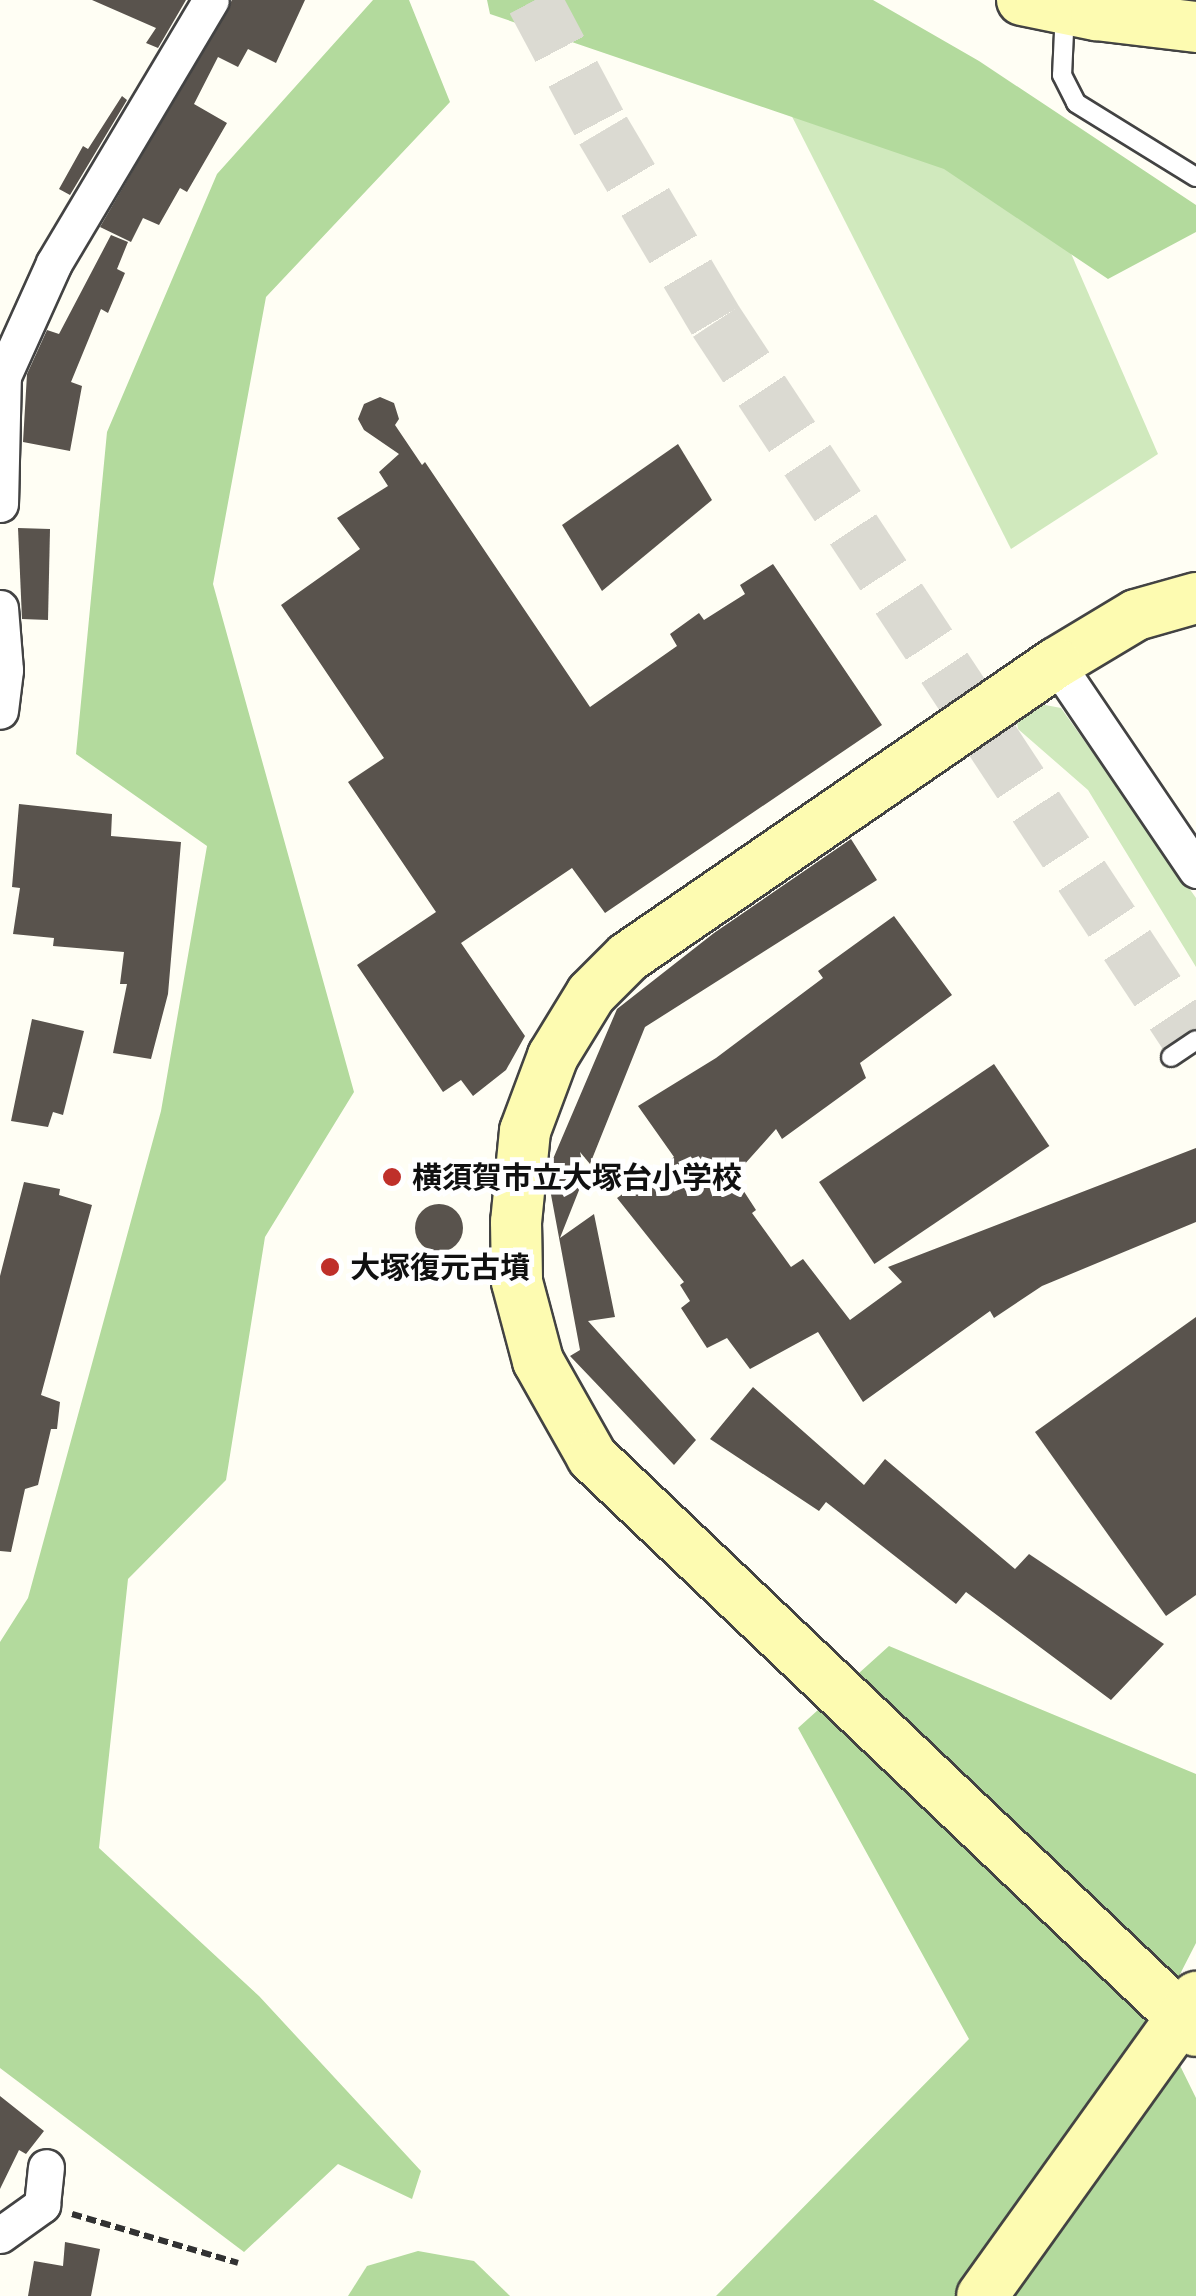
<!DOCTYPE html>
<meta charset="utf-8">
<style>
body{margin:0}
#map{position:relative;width:1196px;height:2296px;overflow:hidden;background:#fffef4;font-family:Lora,"Noto Sans JP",serif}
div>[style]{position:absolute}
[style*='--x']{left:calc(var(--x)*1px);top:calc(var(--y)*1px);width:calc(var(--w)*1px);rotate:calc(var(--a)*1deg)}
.green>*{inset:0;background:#d0e9bd}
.forest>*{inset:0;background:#b3da9d}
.building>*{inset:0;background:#59534d;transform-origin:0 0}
.round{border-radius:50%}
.highway-tunnel>*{height:55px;margin-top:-27.5px;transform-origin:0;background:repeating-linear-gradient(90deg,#dbdad2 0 55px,transparent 0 83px)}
.path>*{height:6px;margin-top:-3px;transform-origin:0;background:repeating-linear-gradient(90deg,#323232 0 10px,transparent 0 15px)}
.roads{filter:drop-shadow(2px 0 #434343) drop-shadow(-2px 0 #434343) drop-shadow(0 2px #434343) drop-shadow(0 -2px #434343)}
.lane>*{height:18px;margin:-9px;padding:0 9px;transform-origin:9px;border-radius:9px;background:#fff}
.street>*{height:35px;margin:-17.5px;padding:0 17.5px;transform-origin:17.5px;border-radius:17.5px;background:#fff}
.secondary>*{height:50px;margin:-25px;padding:0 25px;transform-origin:25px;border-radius:25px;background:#fdfbb1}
.dots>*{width:28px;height:28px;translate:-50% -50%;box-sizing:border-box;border:5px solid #fff;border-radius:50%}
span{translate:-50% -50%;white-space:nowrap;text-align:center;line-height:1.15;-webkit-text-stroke:10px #fff;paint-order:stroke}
.poi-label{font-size:30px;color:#101010;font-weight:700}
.left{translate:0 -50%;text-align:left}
</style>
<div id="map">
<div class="green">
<div style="clip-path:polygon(733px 0,1050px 205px,1158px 454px,1011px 549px)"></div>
<div style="clip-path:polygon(1035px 703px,1061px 708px,1196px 898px,1196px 967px,1088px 790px,1018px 729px,1016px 717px)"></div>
</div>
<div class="forest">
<div style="clip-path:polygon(373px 0,409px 0,450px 102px,266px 297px,213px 584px,354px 1092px,265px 1237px,226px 1480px,128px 1579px,99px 1848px,259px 1996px,421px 2171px,412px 2199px,338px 2164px,244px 2252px,0 2068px,0 1642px,28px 1598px,161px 1111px,207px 846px,76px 754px,107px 432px,217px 174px)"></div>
<div style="clip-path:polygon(487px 0,873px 0,979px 61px,1196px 205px,1196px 232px,1108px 279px,944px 169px,490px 14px)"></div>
<div style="clip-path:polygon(889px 1646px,1196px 1774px,1196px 1943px,1157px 2019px,1196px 2098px,1196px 2296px,716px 2296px,969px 2039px,798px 1728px)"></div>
<div style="clip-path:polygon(418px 2251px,474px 2261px,510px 2296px,348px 2296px,367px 2266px)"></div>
</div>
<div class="building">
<div style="clip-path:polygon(92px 0,186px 0,158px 48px,146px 43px,156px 28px)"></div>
<div style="clip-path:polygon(232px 0,305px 0,276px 63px,248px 49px,238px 67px,218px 57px,194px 104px,227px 123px,187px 192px,180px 188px,159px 225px,143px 218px,131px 242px,100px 227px)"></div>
<div style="clip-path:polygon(122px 96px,127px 100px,70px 195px,59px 189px,83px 146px,88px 149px)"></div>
<div style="clip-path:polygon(111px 235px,128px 242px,117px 269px,125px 273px,108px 313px,101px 309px,71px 382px,82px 386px,70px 451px,23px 442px,27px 374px,47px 330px,59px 334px)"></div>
<div style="clip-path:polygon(380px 397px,394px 403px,399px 419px,395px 425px,422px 465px,425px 462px,590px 707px,677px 646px,670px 634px,699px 613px,704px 620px,745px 594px,740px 585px,773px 564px,882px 725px,605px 913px,572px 868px,461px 943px,525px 1036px,506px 1070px,473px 1096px,461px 1080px,443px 1092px,357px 965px,436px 912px,348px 782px,384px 758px,281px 605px,360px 549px,337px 518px,388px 486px,379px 472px,399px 454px,364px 430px,358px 419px,364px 404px)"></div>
<div style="clip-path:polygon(678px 444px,712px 500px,602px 591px,562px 525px)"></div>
<div style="clip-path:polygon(18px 528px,50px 529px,48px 620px,22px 619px)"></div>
<div style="clip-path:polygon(19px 804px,112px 814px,111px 836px,181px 842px,168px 994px,151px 1059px,113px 1053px,127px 984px,120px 984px,124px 952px,53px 946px,54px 938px,13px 934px,20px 888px,12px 887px)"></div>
<div style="clip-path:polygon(851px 839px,877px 880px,645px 1027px,590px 1164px,580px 1152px,585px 1175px,560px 1238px,594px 1214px,615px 1317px,588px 1321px,696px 1440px,674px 1465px,570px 1356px,580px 1350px,549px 1184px,550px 1166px,617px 1009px,714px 933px)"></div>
<div style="clip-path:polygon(894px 916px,952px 995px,860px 1063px,866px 1078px,782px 1139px,776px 1129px,734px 1176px,756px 1210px,752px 1213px,791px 1267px,803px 1259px,850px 1320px,902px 1282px,888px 1267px,1196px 1148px,1196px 1222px,1042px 1286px,994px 1318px,990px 1311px,863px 1402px,818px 1332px,750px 1369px,727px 1338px,707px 1348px,681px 1308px,690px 1301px,680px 1285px,684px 1282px,617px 1198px,674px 1157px,638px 1106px,716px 1058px,823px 978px,818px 971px)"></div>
<div style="clip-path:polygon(32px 1019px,84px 1031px,63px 1115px,53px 1112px,48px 1127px,11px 1121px)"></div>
<div style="left:994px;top:1064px;width:99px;height:211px;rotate:56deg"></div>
<div style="clip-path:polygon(24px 1182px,60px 1189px,59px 1195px,92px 1205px,41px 1395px,60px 1402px,57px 1429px,51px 1429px,38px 1485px,25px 1489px,11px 1552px,0 1551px,0 1276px)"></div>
<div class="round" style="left:415px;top:1204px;width:48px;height:48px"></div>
<div style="clip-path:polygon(1196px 1317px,1196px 1595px,1166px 1616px,1035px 1432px)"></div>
<div style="clip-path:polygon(753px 1387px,864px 1485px,885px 1459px,1015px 1569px,1029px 1554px,1164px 1644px,1111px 1700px,966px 1592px,956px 1604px,826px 1502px,819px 1511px,710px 1439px)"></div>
<div style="clip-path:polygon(0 2096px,44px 2131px,26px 2154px,19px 2150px,0 2189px)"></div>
<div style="clip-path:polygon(65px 2242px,100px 2249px,91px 2296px,28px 2296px,34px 2261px,63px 2266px)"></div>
</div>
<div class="highway-tunnel">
<div style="--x:534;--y:0;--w:147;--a:62"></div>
<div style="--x:603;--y:130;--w:222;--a:59.4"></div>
<div style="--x:716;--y:321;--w:872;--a:56.6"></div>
</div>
<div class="path">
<div style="--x:72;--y:2214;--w:173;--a:16.4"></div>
</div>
<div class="roads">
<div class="lane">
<div style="--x:1065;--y:10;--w:65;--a:92.6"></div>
<div style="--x:1062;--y:75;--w:31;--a:63"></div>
<div style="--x:1076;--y:103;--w:141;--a:31.7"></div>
<div style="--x:1171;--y:1057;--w:30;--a:-34"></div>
</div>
<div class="street">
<div style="--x:0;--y:504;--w:128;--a:-88.7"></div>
<div style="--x:3;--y:376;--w:124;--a:-65.7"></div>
<div style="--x:54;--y:263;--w:306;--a:-59.2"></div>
<div style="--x:0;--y:608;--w:62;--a:85.4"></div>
<div style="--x:5;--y:670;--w:41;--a:97"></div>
<div style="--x:1056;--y:663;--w:250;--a:55.9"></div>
<div style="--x:0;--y:2235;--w:52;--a:-35.5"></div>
<div style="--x:42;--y:2205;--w:38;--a:-84"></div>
</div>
<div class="secondary">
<div style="--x:1022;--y:0;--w:76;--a:11.5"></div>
<div style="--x:1096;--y:15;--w:101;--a:6.8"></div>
<div style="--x:1196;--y:598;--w:62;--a:164.2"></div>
<div style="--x:1136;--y:615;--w:93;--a:149"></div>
<div style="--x:1056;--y:663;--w:519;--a:145.51"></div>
<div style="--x:628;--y:957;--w:52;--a:135"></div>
<div style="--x:591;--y:994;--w:73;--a:121.5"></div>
<div style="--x:553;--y:1056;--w:80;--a:110.5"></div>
<div style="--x:525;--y:1131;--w:91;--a:95.6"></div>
<div style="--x:516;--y:1222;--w:60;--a:89"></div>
<div style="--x:517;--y:1282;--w:82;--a:75.1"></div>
<div style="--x:538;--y:1361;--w:110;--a:60.6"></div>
<div style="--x:592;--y:1457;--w:833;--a:43.54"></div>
<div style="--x:982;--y:2296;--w:368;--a:-54.4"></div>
</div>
</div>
<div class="dots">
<div style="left:392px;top:1177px;background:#bf302a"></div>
<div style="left:330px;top:1267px;background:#bf302a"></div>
</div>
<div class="poi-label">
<span class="left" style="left:412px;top:1177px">横須賀市立大塚台小学校</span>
<span class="left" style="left:350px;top:1267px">大塚復元古墳</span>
</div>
</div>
